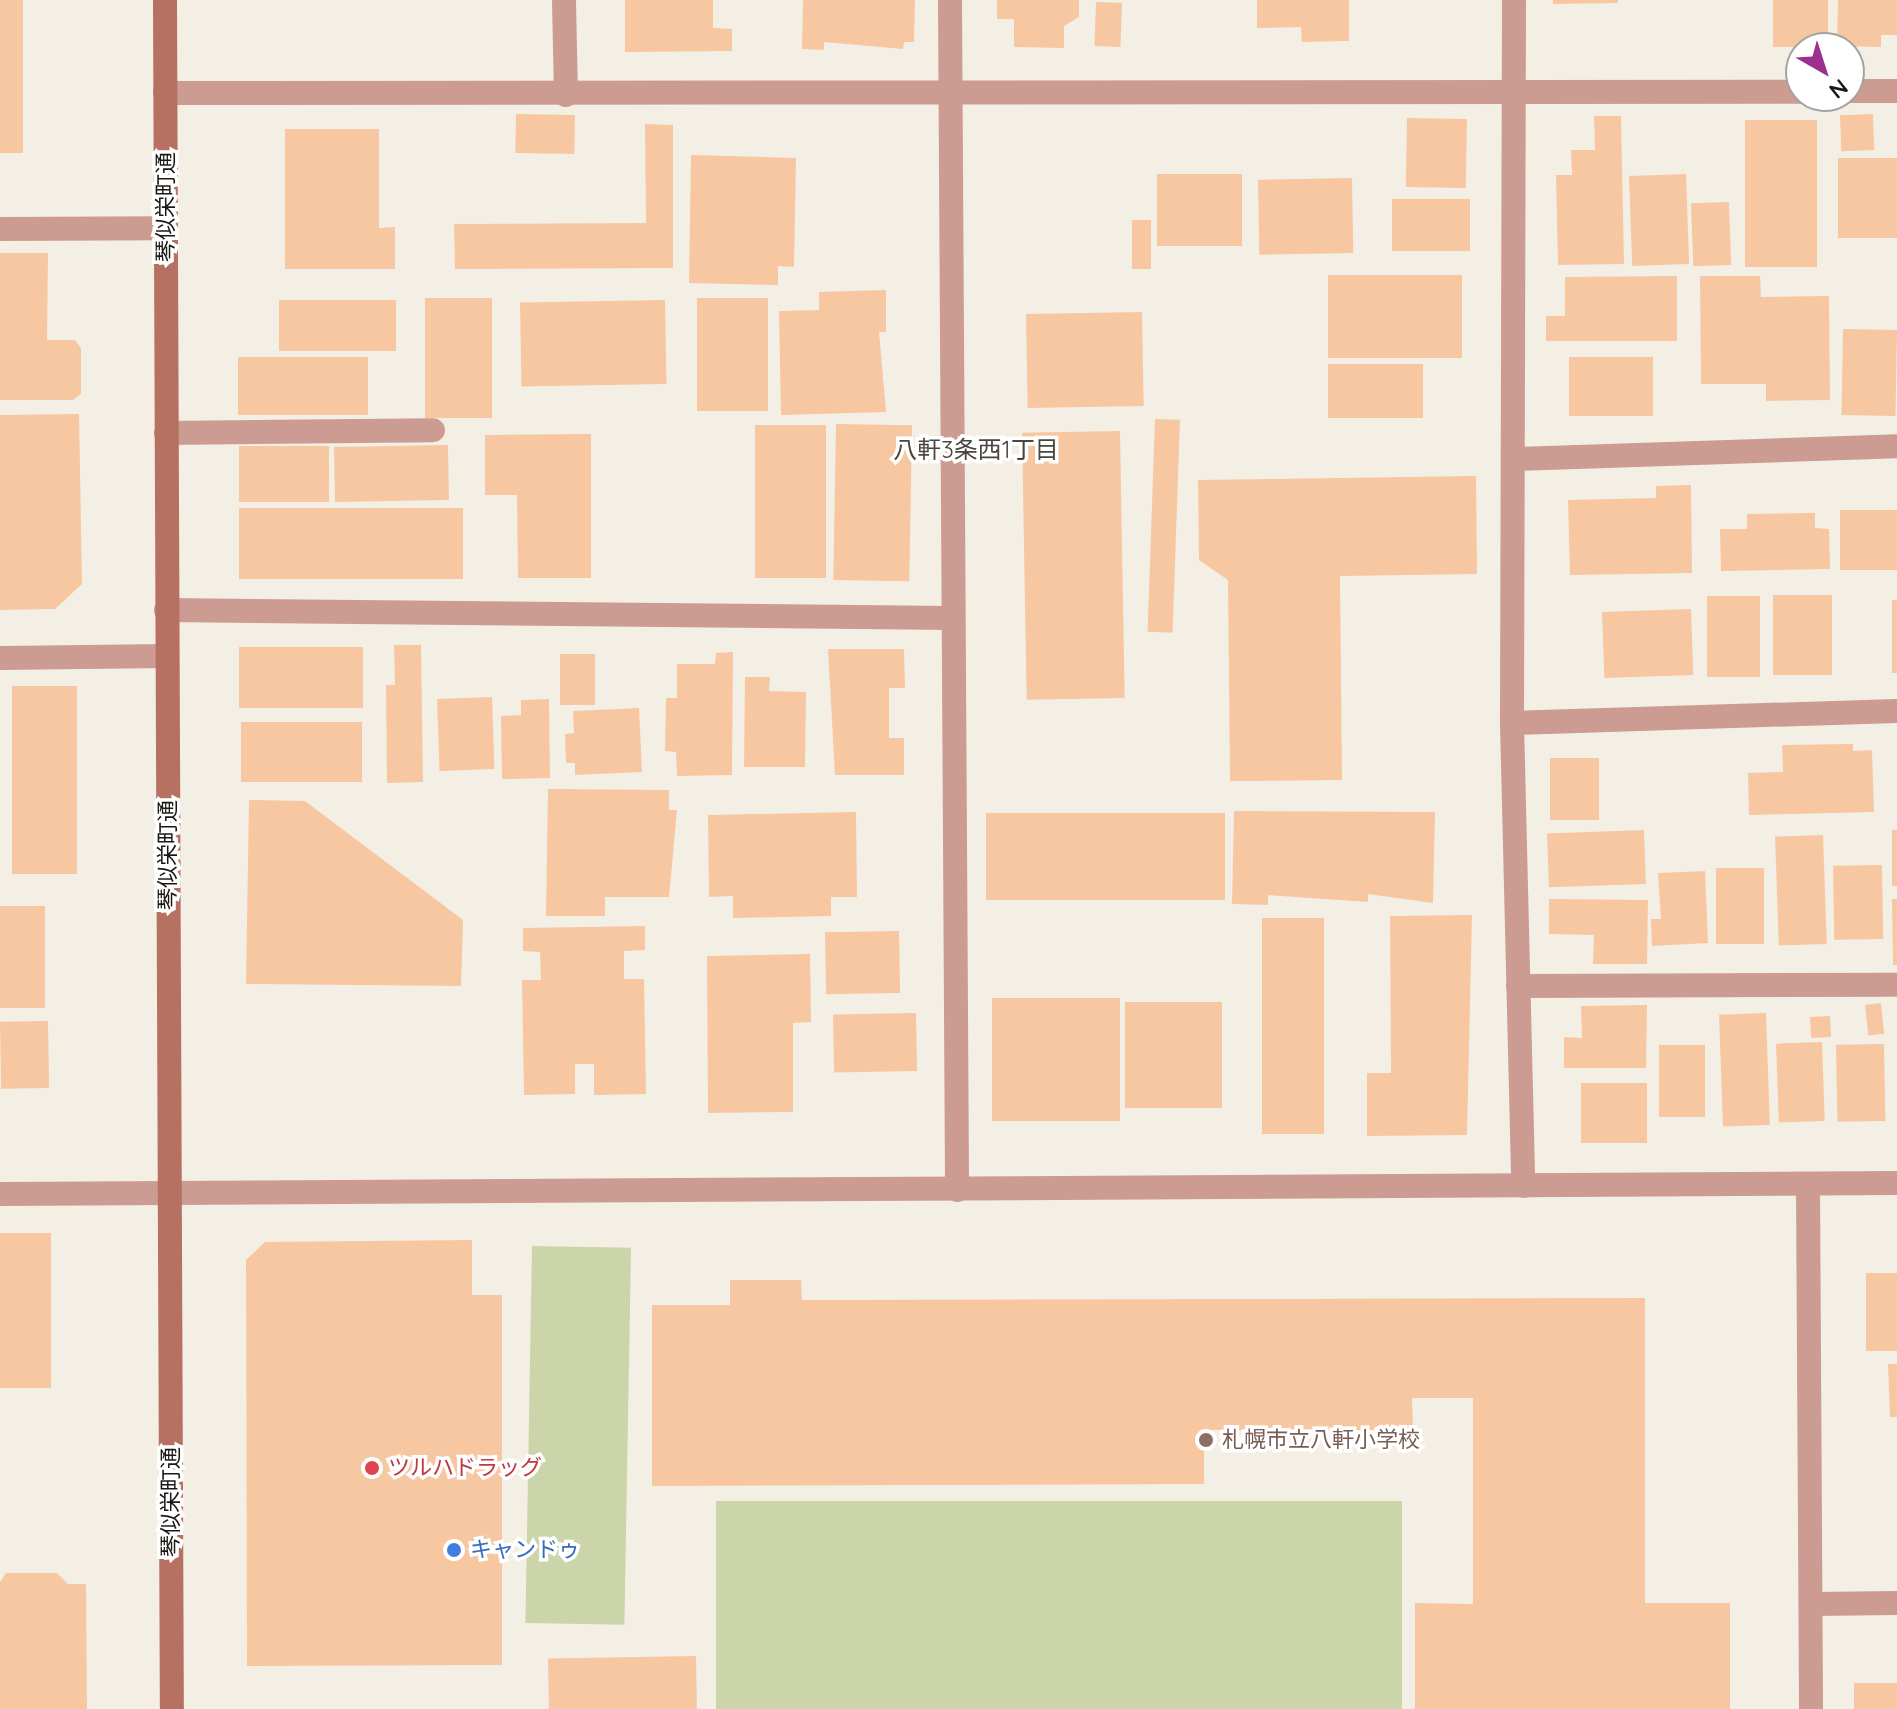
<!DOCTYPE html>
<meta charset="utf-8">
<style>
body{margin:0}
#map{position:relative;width:1897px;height:1709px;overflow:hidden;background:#f4efe5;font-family:Quicksand,"Noto Sans JP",sans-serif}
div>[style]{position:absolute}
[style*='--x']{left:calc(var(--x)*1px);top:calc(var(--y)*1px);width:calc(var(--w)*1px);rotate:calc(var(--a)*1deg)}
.green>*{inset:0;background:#ccd4a9;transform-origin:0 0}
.building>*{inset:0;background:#f7c7a2;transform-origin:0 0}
.service>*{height:24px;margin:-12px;padding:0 12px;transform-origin:12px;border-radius:12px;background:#cc9b91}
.minor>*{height:24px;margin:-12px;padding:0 12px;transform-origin:12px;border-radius:12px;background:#cc9b91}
.secondary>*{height:24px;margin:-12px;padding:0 12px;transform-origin:12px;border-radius:12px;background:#b67163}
.dots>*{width:22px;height:22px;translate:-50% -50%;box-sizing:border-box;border:4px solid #fff;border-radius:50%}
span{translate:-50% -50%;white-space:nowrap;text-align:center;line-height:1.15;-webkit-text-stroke:7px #fff;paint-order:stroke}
.street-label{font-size:22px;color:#1a1814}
.education-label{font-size:22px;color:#785e54}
.left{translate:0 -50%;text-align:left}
.health-label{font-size:22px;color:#be3a42}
.shop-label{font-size:22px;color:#366cbe}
.neighbourhood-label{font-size:24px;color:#4a463e}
.north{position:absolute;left:1785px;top:32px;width:80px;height:80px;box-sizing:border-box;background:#fff;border:2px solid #a3a3a1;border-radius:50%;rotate:141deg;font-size:22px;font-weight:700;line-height:32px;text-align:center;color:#1a1814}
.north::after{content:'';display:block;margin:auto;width:28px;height:36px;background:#9c2f8f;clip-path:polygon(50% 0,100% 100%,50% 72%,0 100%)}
</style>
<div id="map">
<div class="green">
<div style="left:532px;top:1246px;width:99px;height:377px;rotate:1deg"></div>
<div style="left:1402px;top:1501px;width:208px;height:686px;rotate:90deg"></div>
</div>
<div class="building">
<div style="left:0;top:0;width:23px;height:153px"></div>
<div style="clip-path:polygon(625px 0,713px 0,713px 28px,732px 29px,732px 51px,625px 52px)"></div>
<div style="clip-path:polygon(803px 0,915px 0,914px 42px,904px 42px,903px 49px,824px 42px,824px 50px,802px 49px)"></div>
<div style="clip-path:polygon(997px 0,1079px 0,1079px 17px,1064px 26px,1064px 48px,1014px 47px,1014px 19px,997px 19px)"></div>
<div style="clip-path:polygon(1257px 0,1349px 0,1349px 41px,1302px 42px,1301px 27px,1257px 28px)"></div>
<div style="clip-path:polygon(1553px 0,1618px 0,1618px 3px,1553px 4px)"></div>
<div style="left:1773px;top:0;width:55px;height:47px"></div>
<div style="clip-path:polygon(1838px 0,1897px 0,1897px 35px,1881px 35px,1881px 47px,1837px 46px)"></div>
<div style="left:1096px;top:2px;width:26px;height:44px;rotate:2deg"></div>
<div style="left:516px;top:114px;width:59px;height:39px;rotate:1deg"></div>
<div style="left:1873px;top:114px;width:36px;height:33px;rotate:88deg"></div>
<div style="clip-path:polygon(1594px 116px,1621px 116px,1624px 264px,1558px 265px,1556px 175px,1572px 175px,1571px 150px,1595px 150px)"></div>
<div style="left:1407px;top:118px;width:60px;height:69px;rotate:1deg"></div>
<div style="left:1817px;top:120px;width:147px;height:72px;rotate:90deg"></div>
<div style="clip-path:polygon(645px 124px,673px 125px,673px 268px,455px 269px,454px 224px,646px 223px)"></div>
<div style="clip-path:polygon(285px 129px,379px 129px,379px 228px,395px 227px,395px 269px,285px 269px)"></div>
<div style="clip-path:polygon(691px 155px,796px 158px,794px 267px,778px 266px,778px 285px,689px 283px)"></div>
<div style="left:1897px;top:158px;width:80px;height:59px;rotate:90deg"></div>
<div style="left:1242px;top:174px;width:72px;height:85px;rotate:90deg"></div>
<div style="left:1686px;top:174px;width:90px;height:57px;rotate:88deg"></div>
<div style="left:1352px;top:178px;width:75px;height:94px;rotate:89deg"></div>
<div style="left:1470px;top:199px;width:52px;height:78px;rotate:90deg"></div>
<div style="left:1729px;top:202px;width:63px;height:38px;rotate:88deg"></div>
<div style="left:1132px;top:220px;width:19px;height:49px"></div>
<div style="clip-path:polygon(0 253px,48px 253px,47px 340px,75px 340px,81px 348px,81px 394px,73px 400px,0 400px)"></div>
<div style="left:1462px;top:275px;width:83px;height:134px;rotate:90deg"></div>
<div style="clip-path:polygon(1677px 276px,1677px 341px,1546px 341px,1546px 316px,1565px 316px,1565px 277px)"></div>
<div style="clip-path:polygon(1700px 276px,1760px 276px,1761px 297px,1829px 296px,1830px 400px,1766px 401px,1766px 384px,1701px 384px)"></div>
<div style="clip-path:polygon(886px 290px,886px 332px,879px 332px,886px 412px,781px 415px,779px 311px,819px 310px,819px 292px)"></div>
<div style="left:492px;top:298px;width:120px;height:67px;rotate:90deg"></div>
<div style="left:697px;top:298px;width:71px;height:113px"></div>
<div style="left:279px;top:300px;width:117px;height:51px"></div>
<div style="left:665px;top:300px;width:84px;height:145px;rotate:89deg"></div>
<div style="left:1142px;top:312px;width:94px;height:116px;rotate:89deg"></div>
<div style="left:1843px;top:329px;width:54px;height:86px;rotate:1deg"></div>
<div style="left:368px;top:357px;width:58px;height:130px;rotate:90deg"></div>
<div style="left:1653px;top:357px;width:59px;height:84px;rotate:90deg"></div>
<div style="left:1328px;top:364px;width:95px;height:54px"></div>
<div style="clip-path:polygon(79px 414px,82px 584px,55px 609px,0 610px,0 415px)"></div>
<div style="left:1155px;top:419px;width:25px;height:213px;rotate:2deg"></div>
<div style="left:836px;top:424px;width:76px;height:156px;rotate:1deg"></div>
<div style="left:755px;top:425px;width:71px;height:153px"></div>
<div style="left:1120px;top:431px;width:267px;height:98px;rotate:89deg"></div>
<div style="clip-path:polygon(591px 434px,591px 578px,518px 578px,517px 495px,485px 495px,485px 435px)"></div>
<div style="left:448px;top:445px;width:55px;height:114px;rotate:89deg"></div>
<div style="left:329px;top:446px;width:56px;height:90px;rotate:90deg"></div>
<div style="clip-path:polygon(1476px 476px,1477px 574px,1340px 576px,1342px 780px,1230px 781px,1228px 580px,1199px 560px,1198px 480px)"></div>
<div style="clip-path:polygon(1691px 485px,1692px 573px,1570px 575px,1568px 500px,1656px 498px,1656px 486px)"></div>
<div style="left:463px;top:508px;width:71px;height:224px;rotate:90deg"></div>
<div style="left:1840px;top:510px;width:57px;height:60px"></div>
<div style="clip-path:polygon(1815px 513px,1815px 528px,1829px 529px,1830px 569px,1721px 571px,1720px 529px,1747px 529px,1747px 514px)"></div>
<div style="left:1832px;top:595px;width:80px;height:59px;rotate:90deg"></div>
<div style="left:1707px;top:596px;width:53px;height:81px"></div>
<div style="left:1892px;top:600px;width:5px;height:73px"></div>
<div style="left:1691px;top:609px;width:66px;height:89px;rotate:88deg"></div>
<div style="clip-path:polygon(394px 645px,421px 645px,423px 782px,387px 783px,386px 685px,395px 685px)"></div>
<div style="left:363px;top:647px;width:61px;height:124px;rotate:90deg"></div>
<div style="clip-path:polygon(828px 649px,904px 649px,905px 688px,889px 688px,889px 738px,904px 738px,904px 775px,835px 775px)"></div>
<div style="clip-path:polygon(733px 652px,732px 775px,677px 776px,676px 752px,665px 751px,666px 698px,677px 698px,677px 664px,715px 664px,716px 653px)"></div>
<div style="left:560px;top:654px;width:35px;height:51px"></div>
<div style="clip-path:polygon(745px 677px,770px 677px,769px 691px,806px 692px,805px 767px,744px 767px)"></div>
<div style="left:77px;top:686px;width:188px;height:65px;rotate:90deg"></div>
<div style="left:492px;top:697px;width:72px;height:55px;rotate:88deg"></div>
<div style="clip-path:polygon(549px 699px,550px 778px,502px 779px,501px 716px,521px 715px,521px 700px)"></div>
<div style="clip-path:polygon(639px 708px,642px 772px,575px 775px,575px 763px,566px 763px,565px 734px,574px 733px,573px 711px)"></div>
<div style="left:362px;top:722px;width:60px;height:121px;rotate:90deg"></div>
<div style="clip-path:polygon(1853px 744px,1853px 751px,1872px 750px,1874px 812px,1749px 815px,1748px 773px,1783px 772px,1782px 745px)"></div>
<div style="left:1550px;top:758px;width:49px;height:62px"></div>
<div style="clip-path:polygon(548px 789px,669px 790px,669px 810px,677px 810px,669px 897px,605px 897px,605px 916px,546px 916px)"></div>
<div style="clip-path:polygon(249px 800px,305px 801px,463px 920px,461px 986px,246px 984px)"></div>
<div style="clip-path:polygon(1234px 811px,1435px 812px,1433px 903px,1368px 894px,1368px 902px,1268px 895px,1268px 905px,1232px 904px)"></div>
<div style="clip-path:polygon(856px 812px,857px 897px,831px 897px,831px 916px,733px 918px,733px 896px,709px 897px,708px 815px)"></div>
<div style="left:986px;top:813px;width:239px;height:87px"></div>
<div style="left:1644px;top:830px;width:54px;height:97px;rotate:88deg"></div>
<div style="left:1892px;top:830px;width:5px;height:56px"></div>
<div style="left:1823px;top:835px;width:109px;height:48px;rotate:88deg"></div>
<div style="left:1882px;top:865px;width:74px;height:49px;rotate:89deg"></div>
<div style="left:1716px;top:868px;width:48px;height:76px"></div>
<div style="clip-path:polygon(1705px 871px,1708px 943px,1652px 946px,1651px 919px,1661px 919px,1658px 873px)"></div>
<div style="clip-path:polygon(1549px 899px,1648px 900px,1647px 964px,1593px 964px,1594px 935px,1549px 934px)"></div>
<div style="clip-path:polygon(1892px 899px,1897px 899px,1897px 965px,1893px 965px)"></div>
<div style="left:0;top:906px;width:45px;height:102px"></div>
<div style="clip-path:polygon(1472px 915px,1467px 1135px,1367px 1136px,1367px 1073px,1391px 1073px,1390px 916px)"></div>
<div style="left:1262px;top:918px;width:62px;height:216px"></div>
<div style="clip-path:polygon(645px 926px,645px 950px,624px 951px,624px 979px,644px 979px,646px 1094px,594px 1095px,594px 1064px,575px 1064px,575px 1094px,524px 1095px,522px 980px,541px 980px,540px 952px,523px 951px,523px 928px)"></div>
<div style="left:899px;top:931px;width:62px;height:74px;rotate:89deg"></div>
<div style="clip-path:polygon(810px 954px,811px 1022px,793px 1023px,793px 1112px,708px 1113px,707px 956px)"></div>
<div style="left:1120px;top:998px;width:123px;height:128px;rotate:90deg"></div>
<div style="left:1125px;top:1002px;width:97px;height:106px"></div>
<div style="left:1881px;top:1003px;width:31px;height:16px;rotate:84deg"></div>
<div style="clip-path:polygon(1647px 1005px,1646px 1068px,1564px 1068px,1564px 1037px,1582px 1038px,1581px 1006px)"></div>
<div style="left:916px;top:1013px;width:58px;height:83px;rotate:89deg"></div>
<div style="left:1766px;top:1013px;width:112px;height:47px;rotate:88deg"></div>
<div style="left:1830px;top:1016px;width:21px;height:20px;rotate:87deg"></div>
<div style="left:48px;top:1021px;width:67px;height:48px;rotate:89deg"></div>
<div style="left:1822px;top:1042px;width:79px;height:46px;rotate:88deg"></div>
<div style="left:1884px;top:1044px;width:77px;height:48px;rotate:89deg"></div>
<div style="left:1705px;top:1045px;width:72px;height:46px;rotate:90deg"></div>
<div style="left:1647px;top:1083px;width:60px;height:66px;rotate:90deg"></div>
<div style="left:0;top:1233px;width:51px;height:155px"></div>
<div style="clip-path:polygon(472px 1240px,472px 1295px,502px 1295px,502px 1665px,247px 1666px,246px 1260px,265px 1242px)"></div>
<div style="left:1866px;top:1273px;width:31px;height:78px"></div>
<div style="clip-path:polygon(730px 1280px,801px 1280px,802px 1300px,1645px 1298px,1645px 1603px,1730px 1603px,1730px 1709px,1415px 1709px,1415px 1603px,1473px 1604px,1473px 1398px,1412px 1398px,1413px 1430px,1204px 1430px,1204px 1484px,652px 1486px,652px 1305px,730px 1305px)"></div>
<div style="clip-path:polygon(1888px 1364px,1897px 1364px,1897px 1417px,1890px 1417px)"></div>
<div style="clip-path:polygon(6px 1573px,57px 1573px,68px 1584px,86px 1584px,87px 1709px,0 1709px,0 1582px)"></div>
<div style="left:696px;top:1656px;width:53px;height:148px;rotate:89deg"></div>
<div style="left:1897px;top:1683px;width:26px;height:43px;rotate:90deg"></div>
</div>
<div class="service">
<div style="--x:166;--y:433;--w:267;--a:-0.6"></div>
<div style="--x:1518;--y:986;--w:379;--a:-0.2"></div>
</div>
<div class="minor">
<div style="--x:564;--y:0;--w:95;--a:88.8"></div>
<div style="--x:950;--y:0;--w:1190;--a:89.66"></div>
<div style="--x:1514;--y:0;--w:723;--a:90.16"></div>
<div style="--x:1512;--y:723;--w:463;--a:88.6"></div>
<div style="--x:1849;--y:91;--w:48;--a:0"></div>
<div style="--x:165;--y:93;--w:1636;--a:-0.04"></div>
<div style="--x:0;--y:229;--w:166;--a:-0.3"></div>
<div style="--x:1513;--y:459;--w:384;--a:-1.9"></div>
<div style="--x:166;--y:610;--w:787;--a:0.58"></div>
<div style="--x:0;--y:658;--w:167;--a:-0.7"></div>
<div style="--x:1512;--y:723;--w:385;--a:-1.8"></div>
<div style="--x:1808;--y:1184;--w:525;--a:89.67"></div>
<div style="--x:0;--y:1194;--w:1897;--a:-0.33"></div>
<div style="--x:1812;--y:1604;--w:85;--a:-0.7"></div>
</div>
<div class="secondary">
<div style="--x:165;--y:0;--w:1709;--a:89.77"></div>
</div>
<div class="dots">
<div style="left:1206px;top:1440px;background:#8d6e63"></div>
<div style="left:372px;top:1468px;background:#e0444e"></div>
<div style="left:454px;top:1550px;background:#3f7fe0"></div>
</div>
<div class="street-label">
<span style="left:166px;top:207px;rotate:-90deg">琴似栄町通</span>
<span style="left:168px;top:855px;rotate:-90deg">琴似栄町通</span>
<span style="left:171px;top:1502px;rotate:-90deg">琴似栄町通</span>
</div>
<div class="education-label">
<span class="left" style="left:1222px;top:1440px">札幌市立八軒小学校</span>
</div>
<div class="health-label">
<span class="left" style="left:388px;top:1468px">ツルハドラッグ</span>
</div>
<div class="shop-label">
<span class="left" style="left:470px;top:1550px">キャンドゥ</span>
</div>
<div class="neighbourhood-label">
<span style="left:976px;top:450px">八軒3条西1丁目</span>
</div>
<div class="north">N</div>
</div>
